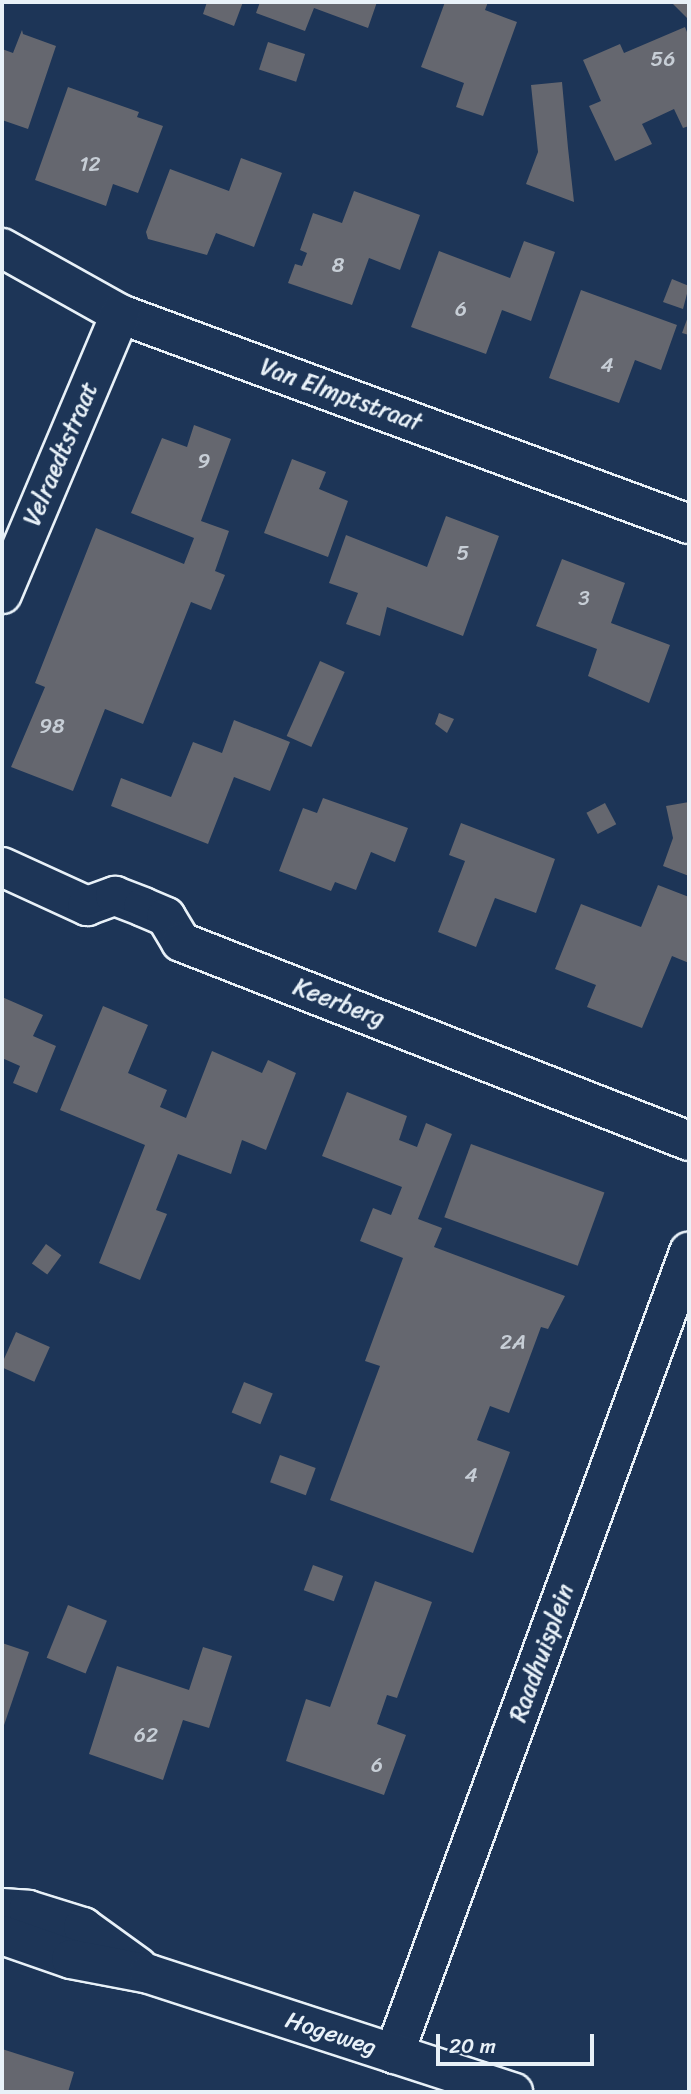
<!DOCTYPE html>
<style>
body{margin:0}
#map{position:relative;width:691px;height:2094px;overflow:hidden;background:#1d3557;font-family:Sriracha,sans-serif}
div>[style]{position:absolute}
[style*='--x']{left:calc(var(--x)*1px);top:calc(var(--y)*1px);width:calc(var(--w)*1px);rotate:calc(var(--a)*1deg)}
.building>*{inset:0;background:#65676f;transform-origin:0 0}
.roads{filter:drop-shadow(2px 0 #e8f1f8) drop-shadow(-2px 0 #e8f1f8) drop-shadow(0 2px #e8f1f8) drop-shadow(0 -2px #e8f1f8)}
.street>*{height:38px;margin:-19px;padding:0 19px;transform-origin:19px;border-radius:19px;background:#1d3557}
.secondary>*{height:38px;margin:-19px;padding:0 19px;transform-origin:19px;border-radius:19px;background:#1d3557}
span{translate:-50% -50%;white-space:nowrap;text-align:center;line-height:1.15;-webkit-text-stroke:5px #1d3557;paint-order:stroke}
.number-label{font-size:21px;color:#c7ced6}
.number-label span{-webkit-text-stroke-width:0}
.street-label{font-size:24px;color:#e8f1f8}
.frame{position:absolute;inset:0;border:4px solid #e8f1f8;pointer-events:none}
.scale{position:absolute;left:436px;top:2034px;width:158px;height:32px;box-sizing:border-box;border:4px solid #e8f1f8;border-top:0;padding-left:9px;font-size:21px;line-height:24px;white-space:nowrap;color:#e8f1f8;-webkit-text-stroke:5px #1d3557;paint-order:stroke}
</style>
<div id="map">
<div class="building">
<div style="clip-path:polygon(207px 2px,243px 2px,234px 26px,203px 14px)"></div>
<div style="clip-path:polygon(260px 2px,377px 2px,368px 28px,314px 8px,305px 31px,256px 13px)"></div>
<div style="clip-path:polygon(445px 2px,488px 2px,485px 10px,517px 22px,483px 116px,456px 107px,464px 83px,421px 67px)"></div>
<div style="clip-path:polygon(671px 2px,689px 2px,689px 20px)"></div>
<div style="clip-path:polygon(685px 27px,689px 37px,689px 126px,683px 128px,674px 109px,642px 124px,652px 144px,615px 161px,589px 106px,601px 101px,583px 60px,620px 44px,624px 53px)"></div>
<div style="clip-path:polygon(22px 30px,23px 34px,56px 46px,28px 129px,2px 120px,2px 49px,13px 53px)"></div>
<div style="left:268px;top:42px;width:39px;height:29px;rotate:18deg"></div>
<div style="clip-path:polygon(562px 82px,568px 148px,574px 202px,526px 184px,538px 152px,531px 85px)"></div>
<div style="clip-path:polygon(68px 87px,139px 112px,137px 117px,163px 126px,138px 193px,113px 184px,106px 206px,35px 180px)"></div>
<div style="clip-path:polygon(241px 158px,282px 173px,254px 247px,216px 233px,207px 255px,148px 239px,146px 232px,170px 169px,229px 191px)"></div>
<div style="clip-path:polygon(354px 191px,420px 215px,400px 270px,369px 258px,352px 305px,288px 283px,295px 264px,302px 266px,307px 253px,300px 250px,313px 213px,342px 223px)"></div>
<div style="clip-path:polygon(524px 241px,555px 252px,531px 321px,502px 310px,486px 354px,411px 327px,439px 251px,510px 278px)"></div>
<div style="clip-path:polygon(672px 279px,689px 286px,683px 309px,663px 302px)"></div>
<div style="clip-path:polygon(581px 290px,677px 325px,661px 370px,635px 360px,619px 403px,549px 378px)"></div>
<div style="clip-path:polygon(689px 314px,689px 335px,682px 333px)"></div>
<div style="clip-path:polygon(194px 425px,231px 439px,201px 521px,229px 531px,215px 571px,225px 575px,211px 610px,191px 602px,143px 724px,105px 709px,73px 791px,11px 767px,45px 687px,35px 683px,96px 528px,184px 564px,194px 538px,131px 513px,162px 438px,187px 447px)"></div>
<div style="clip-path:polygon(292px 459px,326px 472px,319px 489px,348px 501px,328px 557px,264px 533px)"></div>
<div style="clip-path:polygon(446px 516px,499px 536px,463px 636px,387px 607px,380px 636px,346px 624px,358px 593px,329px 583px,346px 535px,427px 567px)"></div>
<div style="clip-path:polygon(562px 559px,625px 583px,611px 623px,670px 645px,649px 703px,588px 676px,597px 649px,536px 626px)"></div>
<div style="left:320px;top:661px;width:27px;height:82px;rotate:24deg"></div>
<div style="clip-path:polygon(439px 713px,454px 719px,447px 733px,435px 724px)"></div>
<div style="clip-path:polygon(234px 720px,290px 742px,270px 791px,234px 777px,208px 844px,111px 806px,121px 778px,171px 797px,193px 742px,222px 753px)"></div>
<div style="clip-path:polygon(323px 798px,408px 828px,395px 862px,371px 852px,356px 890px,335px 882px,331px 891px,279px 871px,303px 808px,317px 813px)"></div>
<div style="clip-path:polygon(689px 802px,689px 876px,663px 866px,673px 838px,666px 806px)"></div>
<div style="left:605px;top:803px;width:24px;height:21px;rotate:62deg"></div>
<div style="clip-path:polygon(461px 823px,555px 859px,536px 913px,495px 898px,476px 947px,438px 932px,465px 861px,449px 855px)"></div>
<div style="clip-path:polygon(658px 885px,689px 897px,689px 963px,672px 956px,642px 1028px,587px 1007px,596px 985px,555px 969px,581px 904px,641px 927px)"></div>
<div style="clip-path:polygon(2px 997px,43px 1015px,33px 1036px,56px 1046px,37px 1093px,13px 1083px,20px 1066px,2px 1058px)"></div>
<div style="clip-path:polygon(103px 1006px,148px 1025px,128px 1073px,167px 1090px,160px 1107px,186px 1118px,212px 1051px,262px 1073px,268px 1060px,296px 1073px,266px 1150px,242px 1140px,231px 1174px,178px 1154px,156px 1210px,167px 1214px,140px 1280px,99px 1263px,145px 1145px,60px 1110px)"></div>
<div style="clip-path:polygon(347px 1092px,407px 1116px,399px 1140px,417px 1147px,426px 1123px,452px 1134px,418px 1219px,442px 1228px,434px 1247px,565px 1296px,548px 1329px,541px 1327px,509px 1413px,490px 1406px,477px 1440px,510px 1452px,473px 1553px,330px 1500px,380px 1366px,365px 1361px,403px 1258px,360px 1241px,373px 1208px,391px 1215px,402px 1187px,322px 1156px)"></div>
<div style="left:471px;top:1144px;width:142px;height:78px;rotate:20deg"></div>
<div style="left:46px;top:1244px;width:19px;height:24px;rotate:36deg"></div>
<div style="left:16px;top:1332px;width:37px;height:38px;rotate:24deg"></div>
<div style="left:244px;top:1382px;width:31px;height:33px;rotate:22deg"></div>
<div style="left:280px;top:1455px;width:38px;height:29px;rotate:20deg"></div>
<div style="left:313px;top:1565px;width:32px;height:27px;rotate:20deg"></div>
<div style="clip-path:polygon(375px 1581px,432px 1602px,397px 1698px,387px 1695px,377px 1724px,406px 1735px,384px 1795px,286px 1761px,306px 1699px,330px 1707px)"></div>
<div style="left:68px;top:1605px;width:42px;height:57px;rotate:22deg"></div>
<div style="clip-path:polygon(2px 1643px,29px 1652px,2px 1731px)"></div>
<div style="clip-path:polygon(203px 1647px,232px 1656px,209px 1728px,183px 1720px,163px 1780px,89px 1754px,117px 1666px,189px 1690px)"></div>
<div style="clip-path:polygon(2px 2049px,74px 2072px,68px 2092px,2px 2092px)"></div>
</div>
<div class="roads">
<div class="street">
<div style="--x:2;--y:248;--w:135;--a:29.2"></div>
<div style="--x:120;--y:314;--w:607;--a:20.26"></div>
<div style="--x:2;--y:594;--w:304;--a:-67.1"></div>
<div style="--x:2;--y:867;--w:94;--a:24.6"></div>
<div style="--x:87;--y:906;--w:30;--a:-20"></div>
<div style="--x:115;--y:896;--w:30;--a:21"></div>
<div style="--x:143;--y:907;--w:25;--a:23"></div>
<div style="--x:166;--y:917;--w:29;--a:59"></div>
<div style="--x:181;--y:942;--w:546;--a:21.39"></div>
<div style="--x:394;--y:2054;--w:855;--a:-69.8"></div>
</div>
<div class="secondary">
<div style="--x:2;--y:1908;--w:26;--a:4"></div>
<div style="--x:28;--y:1910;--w:58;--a:17.2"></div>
<div style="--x:83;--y:1927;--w:68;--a:36"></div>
<div style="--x:2;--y:1935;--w:73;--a:19.2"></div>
<div style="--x:71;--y:1959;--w:79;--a:10.9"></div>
<div style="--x:149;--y:1974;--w:383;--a:18"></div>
</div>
</div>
<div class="number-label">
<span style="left:663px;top:59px">56</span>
<span style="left:90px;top:164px">12</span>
<span style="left:338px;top:265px">8</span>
<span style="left:461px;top:309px">6</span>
<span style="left:607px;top:365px">4</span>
<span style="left:204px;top:461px">9</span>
<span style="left:463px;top:553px">5</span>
<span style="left:584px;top:598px">3</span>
<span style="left:52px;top:726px">98</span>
<span style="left:513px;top:1342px">2A</span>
<span style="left:471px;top:1475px">4</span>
<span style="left:146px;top:1735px">62</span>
<span style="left:377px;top:1765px">6</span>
</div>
<div class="street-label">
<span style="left:341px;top:395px;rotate:20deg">Van Elmptstraat</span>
<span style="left:61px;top:454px;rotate:-67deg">Velraedtstraat</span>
<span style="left:339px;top:1003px;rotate:21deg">Keerberg</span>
<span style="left:542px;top:1653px;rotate:-70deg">Raadhuisplein</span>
<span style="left:331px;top:2034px;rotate:18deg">Hogeweg</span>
</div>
<div class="frame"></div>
<div class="scale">20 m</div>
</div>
